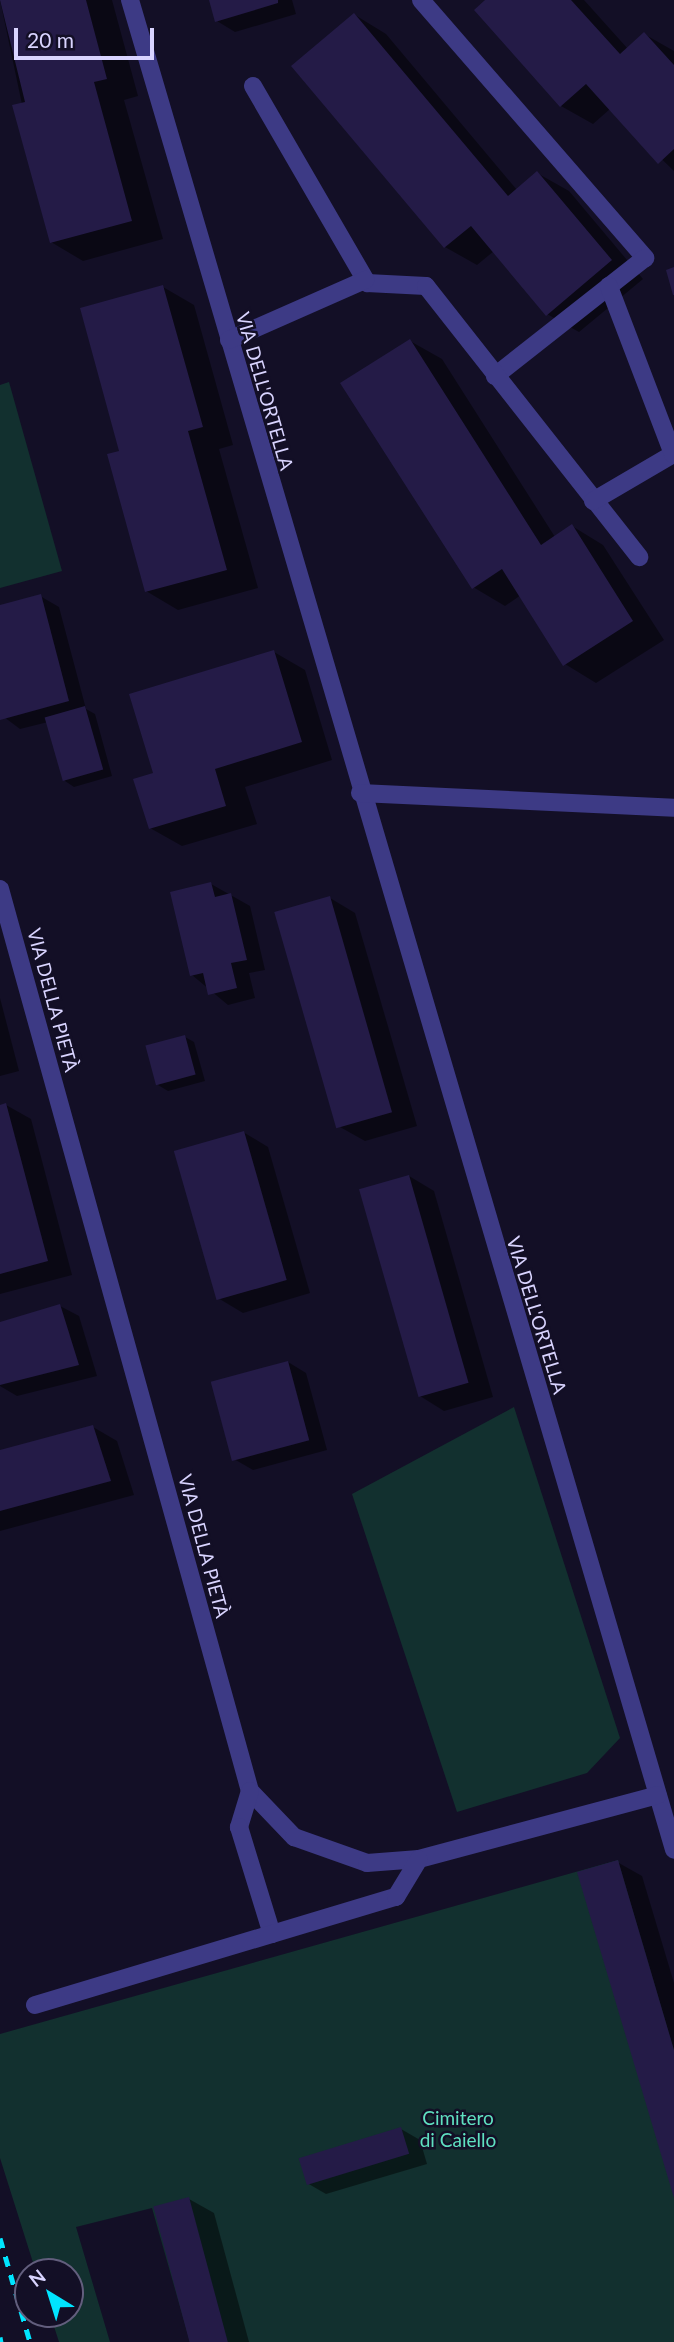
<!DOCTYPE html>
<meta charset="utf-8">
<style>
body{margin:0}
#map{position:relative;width:674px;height:2342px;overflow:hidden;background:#130f26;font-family:Lato,sans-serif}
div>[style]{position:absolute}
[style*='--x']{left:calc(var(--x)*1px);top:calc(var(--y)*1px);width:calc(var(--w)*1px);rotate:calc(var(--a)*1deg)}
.green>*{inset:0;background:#12302f}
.shadow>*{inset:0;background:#0007}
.building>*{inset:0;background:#241b47;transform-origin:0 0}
.minor>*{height:18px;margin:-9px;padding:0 9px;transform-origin:9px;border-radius:9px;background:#3d3a85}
.rail>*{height:5px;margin-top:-2.5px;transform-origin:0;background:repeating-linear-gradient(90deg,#00e5ff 0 10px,transparent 0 19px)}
span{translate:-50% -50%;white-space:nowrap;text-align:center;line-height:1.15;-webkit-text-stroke:5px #130f26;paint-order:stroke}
.street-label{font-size:19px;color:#d9d4ff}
.park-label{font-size:19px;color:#5fe0c0}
.north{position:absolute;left:14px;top:2258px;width:70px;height:70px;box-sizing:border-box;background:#130f26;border:2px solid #625e7d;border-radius:50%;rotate:322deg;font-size:19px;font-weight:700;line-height:28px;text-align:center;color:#d9d4ff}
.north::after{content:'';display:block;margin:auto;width:24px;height:32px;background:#00e5ff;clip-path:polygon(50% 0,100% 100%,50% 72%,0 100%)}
.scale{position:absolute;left:14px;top:28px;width:140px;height:32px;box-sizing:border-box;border:4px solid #d9d4ff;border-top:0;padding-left:9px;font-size:21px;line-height:24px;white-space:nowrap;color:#d9d4ff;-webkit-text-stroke:5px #130f26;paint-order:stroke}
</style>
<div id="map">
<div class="green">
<div style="clip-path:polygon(9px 382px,62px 571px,0 588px,0 385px)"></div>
<div style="clip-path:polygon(514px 1407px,620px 1738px,587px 1773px,457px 1812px,352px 1494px)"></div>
<div style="clip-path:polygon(618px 1860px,674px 2050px,674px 2342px,190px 2342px,152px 2208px,76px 2227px,110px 2342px,59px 2342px,50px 2314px,70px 2314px,70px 2272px,36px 2272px,0 2158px,0 2034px)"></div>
</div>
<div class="shadow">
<div style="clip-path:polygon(0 0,112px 0,138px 96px,124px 100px,163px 239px,83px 261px,51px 242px)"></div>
<div style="clip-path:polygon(211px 0,292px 0,296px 14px,235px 32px,217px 21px)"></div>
<div style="clip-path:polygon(488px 0,584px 0,628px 49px,644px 34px,674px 51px,674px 171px,610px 109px,593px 124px,561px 106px,476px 10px)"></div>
<div style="clip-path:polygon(355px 15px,386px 34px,517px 190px,537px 173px,569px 191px,643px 279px,579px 332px,547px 314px,494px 251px,477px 265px,445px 247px,294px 66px)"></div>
<div style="clip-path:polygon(163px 287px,194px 305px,233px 445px,219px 449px,258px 588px,178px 610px,146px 591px,122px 452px)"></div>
<div style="clip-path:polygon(410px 341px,442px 359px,555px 537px,572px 526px,603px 545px,664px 640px,596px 683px,565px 664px,521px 595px,505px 606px,473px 587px)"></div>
<div style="clip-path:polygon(40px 596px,59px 607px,86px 709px,95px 714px,112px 776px,74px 787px,65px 781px,48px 722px,20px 729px,0 714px,0 607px)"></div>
<div style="clip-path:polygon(274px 652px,305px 670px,332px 760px,245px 787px,257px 824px,182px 846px,150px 828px,155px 774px)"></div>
<div style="clip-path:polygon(211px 884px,250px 906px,265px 970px,249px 973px,255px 998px,228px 1005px,192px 975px)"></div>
<div style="clip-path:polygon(330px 898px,355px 913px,417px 1126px,365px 1141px,340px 1127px)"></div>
<div style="clip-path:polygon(0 998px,19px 1071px,0 1076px)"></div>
<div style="clip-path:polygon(185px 1037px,194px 1042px,205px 1081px,168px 1091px,158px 1085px)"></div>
<div style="clip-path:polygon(6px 1105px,31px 1119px,72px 1275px,0 1294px,0 1107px)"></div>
<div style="clip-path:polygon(243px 1132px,268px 1147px,310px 1293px,243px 1313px,218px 1298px)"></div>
<div style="clip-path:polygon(409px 1176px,434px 1191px,493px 1397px,444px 1411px,420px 1396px)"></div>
<div style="clip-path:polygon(60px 1306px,79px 1316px,97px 1376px,17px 1396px,0 1386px,0 1324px)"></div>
<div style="clip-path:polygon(288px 1362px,306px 1373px,327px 1450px,253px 1470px,234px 1459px)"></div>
<div style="clip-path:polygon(93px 1427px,117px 1441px,134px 1495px,0 1531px,0 1452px)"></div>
<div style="clip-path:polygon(617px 1862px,642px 1876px,674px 1983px,674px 2194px)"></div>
<div style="clip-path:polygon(401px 2129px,420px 2140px,427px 2164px,326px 2194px,307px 2183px)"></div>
<div style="clip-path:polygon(189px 2199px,214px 2213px,249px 2342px,191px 2342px)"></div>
</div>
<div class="building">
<div style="clip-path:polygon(0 0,86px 0,107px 79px,94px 82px,132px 221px,50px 243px,12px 105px,25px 102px)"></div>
<div style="clip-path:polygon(209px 0,278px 0,278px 3px,215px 22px)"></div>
<div style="clip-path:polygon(485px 0,571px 0,620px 54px,644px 32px,674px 65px,674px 149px,658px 164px,586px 84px,560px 107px,474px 10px)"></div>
<div style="clip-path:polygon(354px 13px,508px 196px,537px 171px,612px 260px,546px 316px,471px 226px,444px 248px,291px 66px)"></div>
<div style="clip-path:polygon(674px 267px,674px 295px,673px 295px,666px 270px)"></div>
<div style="clip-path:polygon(163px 285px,203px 427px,188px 431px,227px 570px,145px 592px,107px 454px,119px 451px,80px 308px)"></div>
<div style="clip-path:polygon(410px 339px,541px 545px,572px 524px,633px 621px,563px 666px,502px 569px,472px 589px,340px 383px)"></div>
<div style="clip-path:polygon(41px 594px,69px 701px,0 720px,0 605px)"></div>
<div style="clip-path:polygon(274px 650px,302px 742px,215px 769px,226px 806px,149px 829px,133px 779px,153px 773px,129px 694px)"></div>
<div style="left:85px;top:706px;width:66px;height:42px;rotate:74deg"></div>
<div style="clip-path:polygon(211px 882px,215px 897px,231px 893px,247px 960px,231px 963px,237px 988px,208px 995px,203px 973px,190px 976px,170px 892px)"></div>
<div style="left:330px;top:896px;width:225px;height:58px;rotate:74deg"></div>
<div style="left:185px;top:1035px;width:41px;height:41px;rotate:75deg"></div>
<div style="clip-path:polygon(6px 1103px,48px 1261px,0 1274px,0 1105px)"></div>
<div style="left:244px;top:1131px;width:155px;height:73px;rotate:74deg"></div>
<div style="left:409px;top:1175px;width:216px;height:52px;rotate:74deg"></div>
<div style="clip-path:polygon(60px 1304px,79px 1365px,0 1385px,0 1322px)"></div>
<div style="left:288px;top:1361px;width:82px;height:80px;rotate:75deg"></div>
<div style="clip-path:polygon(93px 1425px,111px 1481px,0 1511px,0 1450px)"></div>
<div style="clip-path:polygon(618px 1860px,674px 2050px,674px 2198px,577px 1872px)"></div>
<div style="left:401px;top:2127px;width:28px;height:107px;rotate:73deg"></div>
<div style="left:189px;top:2197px;width:150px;height:37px;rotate:75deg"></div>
</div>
<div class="minor">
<div style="--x:130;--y:0;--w:1928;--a:73.61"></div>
<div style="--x:421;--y:0;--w:342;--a:49"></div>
<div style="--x:645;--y:258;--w:191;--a:141.8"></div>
<div style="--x:253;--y:86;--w:228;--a:59.9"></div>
<div style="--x:367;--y:283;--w:59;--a:2.9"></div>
<div style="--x:426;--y:286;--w:345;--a:51.8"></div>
<div style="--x:229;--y:340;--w:149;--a:-23.8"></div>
<div style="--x:593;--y:501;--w:93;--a:-30.4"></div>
<div style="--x:673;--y:454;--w:180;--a:-110.9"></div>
<div style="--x:360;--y:793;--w:314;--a:2.7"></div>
<div style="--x:0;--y:889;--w:936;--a:74.51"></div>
<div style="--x:250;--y:1791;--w:64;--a:46.3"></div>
<div style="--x:294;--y:1837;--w:77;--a:19.6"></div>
<div style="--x:367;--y:1863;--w:52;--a:-4.4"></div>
<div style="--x:419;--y:1859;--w:247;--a:-15"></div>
<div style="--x:250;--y:1791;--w:38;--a:107"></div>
<div style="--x:239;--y:1827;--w:112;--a:72.9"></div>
<div style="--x:35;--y:2005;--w:377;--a:-16.7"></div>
<div style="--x:396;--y:1897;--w:44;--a:-58.8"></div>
</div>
<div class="rail">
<div style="--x:0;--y:2238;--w:108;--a:73.9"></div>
<div style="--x:0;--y:2337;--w:5;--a:79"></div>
</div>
<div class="street-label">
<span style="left:265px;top:391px;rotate:74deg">VIA DELL'ORTELLA</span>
<span style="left:53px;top:1000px;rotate:75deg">VIA DELLA PIETÀ</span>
<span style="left:537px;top:1315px;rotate:73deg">VIA DELL'ORTELLA</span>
<span style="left:204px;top:1546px;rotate:75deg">VIA DELLA PIETÀ</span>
</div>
<div class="park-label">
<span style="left:458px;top:2129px">Cimitero<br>di Caiello</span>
</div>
<div class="north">N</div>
<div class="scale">20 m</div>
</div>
